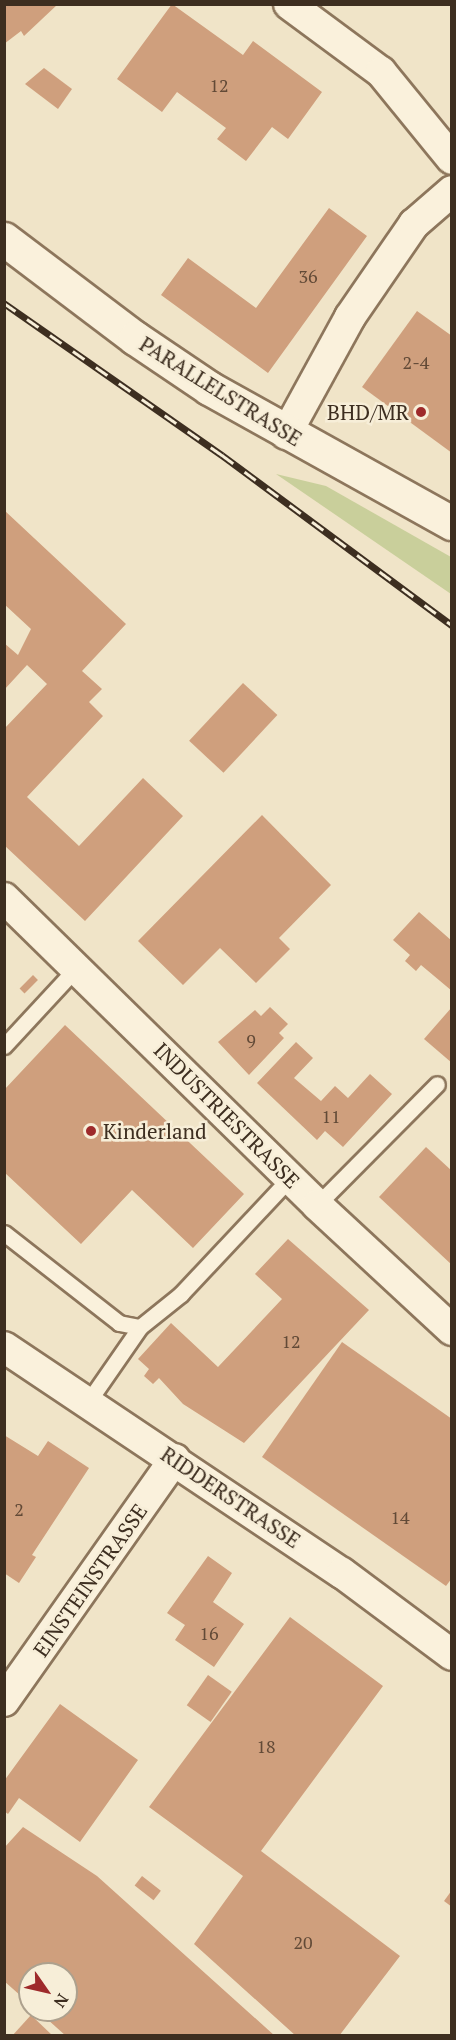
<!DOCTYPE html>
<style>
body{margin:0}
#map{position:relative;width:456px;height:2040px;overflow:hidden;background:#f0e4c8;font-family:"PT Serif",serif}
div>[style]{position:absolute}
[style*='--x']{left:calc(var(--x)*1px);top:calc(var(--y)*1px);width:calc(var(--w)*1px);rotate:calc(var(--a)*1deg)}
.green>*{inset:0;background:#c9cf9b}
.building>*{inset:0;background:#cf9f7d;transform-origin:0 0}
.roads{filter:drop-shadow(2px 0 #8d765c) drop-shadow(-2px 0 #8d765c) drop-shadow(0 2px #8d765c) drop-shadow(0 -2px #8d765c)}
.lane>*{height:15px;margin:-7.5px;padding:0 7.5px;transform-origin:7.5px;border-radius:7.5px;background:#faf1dc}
.street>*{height:30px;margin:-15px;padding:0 15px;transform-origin:15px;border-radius:15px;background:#faf1dc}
.secondary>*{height:33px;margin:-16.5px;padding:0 16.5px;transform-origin:16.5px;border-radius:16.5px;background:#faf1dc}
.rail>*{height:7px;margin-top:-3.5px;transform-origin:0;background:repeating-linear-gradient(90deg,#f7eed8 0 14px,#3d2e20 0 28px);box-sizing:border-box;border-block:2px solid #3d2e20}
.dots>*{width:16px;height:16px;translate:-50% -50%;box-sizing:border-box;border:3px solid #f7eed8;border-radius:50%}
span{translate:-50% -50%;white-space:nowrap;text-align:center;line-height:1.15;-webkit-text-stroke:5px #f7eed8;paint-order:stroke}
.number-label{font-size:18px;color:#624a37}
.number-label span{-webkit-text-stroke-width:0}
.street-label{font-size:21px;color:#3d2e20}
.poi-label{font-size:21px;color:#3d2e20}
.right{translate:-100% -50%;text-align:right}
.left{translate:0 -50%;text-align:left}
.frame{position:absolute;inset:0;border:6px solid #3d2e20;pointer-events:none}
.north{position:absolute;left:18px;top:1962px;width:60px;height:60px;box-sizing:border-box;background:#f7eed8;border:2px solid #ada18e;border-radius:50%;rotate:124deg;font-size:16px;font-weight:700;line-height:24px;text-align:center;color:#3d2e20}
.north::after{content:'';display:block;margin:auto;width:21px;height:27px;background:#9e2a2b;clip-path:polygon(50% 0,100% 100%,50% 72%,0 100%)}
</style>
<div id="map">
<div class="green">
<div style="clip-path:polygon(276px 474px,326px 486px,451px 557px,451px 594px)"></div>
</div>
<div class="building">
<div style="clip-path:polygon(4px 4px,58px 4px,24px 36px,21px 31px,4px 44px)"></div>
<div style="clip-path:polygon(172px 4px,243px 55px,253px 41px,322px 92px,288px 139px,272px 127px,246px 161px,217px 139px,226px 128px,177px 92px,162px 112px,117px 79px)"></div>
<div style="clip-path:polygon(44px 68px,72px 89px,58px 109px,25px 84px)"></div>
<div style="clip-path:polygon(329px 208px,367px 236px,268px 373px,161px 295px,188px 258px,256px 308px)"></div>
<div style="clip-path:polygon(417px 311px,452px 336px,452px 453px,362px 387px)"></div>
<div style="clip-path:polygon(4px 510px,126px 624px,82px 671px,102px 689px,89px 702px,103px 716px,27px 797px,79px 846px,143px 778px,183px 816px,85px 921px,4px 845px,4px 729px,47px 684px,27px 665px,4px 690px,4px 643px,18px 655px,31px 629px,4px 604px)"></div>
<div style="left:243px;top:683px;width:47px;height:79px;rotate:43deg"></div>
<div style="clip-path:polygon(262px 815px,331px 885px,279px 938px,290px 949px,256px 983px,220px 948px,183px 985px,138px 941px)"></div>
<div style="clip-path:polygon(419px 912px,452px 941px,452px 991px,421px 965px,416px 971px,405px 961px,410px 955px,393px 940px)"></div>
<div style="left:33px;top:975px;width:7px;height:19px;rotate:45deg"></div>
<div style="clip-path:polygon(270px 1007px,288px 1024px,279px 1033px,284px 1038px,249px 1075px,218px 1042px,255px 1010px,261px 1016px)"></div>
<div style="clip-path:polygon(452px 1007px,452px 1063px,424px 1039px)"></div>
<div style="clip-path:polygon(65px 1025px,244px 1194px,193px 1248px,132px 1190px,81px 1244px,4px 1172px,4px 1090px)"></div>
<div style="clip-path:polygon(296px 1042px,313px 1058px,294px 1078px,321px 1101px,335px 1086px,348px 1098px,370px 1074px,392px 1094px,343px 1147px,325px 1131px,317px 1140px,257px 1083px)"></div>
<div style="clip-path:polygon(426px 1147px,452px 1171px,452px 1265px,379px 1197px)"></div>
<div style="clip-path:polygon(288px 1239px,369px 1310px,244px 1443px,183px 1404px,159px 1378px,153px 1384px,144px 1376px,149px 1369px,138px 1359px,171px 1323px,218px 1367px,282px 1299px,255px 1274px)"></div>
<div style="clip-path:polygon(342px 1342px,452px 1419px,452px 1578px,446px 1586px,262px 1457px)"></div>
<div style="clip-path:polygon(4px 1435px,38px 1456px,48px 1441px,89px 1468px,32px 1555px,36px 1557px,19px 1583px,4px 1573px)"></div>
<div style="clip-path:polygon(208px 1556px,232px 1573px,213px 1602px,244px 1624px,214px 1667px,175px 1640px,185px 1625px,167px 1613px)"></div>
<div style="clip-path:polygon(290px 1617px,383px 1686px,261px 1851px,400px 1956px,339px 2036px,296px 2036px,194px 1944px,243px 1876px,149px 1807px)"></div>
<div style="left:208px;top:1675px;width:29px;height:37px;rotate:35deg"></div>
<div style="clip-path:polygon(60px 1704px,138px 1760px,80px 1842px,19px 1798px,8px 1814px,4px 1811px,4px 1781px)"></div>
<div style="clip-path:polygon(23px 1827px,97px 1876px,275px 2036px,66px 2036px,37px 2010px,66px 2010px,66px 1974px,30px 1974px,30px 2004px,4px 1981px,4px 1848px)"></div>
<div style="left:142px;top:1876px;width:24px;height:12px;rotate:38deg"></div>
<div style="clip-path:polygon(452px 1890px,452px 1907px,444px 1901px)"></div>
<div style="clip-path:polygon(31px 2015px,53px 2036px,12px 2036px)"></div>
</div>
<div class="roads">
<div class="lane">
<div style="--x:4;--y:1046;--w:109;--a:-47.2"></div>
<div style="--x:317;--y:1205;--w:170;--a:-45.2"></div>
<div style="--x:4;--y:1233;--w:146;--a:38"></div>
<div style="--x:119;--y:1323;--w:21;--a:11"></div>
<div style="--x:140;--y:1327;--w:53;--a:-38.8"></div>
<div style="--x:181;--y:1294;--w:159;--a:-46.8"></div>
<div style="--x:88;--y:1402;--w:91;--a:-55.3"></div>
</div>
<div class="street">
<div style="--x:289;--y:4;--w:114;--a:36.5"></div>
<div style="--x:381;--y:72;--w:112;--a:50.8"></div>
<div style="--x:286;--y:434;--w:133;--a:-61.3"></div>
<div style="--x:350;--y:317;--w:113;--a:-55.5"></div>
<div style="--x:414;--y:224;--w:50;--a:-41"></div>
<div style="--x:4;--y:898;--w:438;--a:44.4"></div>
<div style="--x:317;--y:1205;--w:184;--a:42.8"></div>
<div style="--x:4;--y:1347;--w:407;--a:33.8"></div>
<div style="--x:342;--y:1573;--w:137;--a:36.7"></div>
<div style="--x:4;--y:1701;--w:296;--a:-54.8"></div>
</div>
<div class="secondary">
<div style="--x:4;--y:239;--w:164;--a:37.1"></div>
<div style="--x:135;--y:338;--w:89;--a:34"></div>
<div style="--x:209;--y:388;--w:278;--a:29.1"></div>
</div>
</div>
<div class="rail">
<div style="--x:4;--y:303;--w:266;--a:34.9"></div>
<div style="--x:222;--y:455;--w:286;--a:36.5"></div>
</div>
<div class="dots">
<div style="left:421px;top:412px;background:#9e2a2b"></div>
<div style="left:91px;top:1131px;background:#9e2a2b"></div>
</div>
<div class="number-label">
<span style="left:219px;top:85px">12</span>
<span style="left:308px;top:276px">36</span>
<span style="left:416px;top:362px">2-4</span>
<span style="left:251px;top:1040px">9</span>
<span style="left:331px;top:1116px">11</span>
<span style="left:291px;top:1341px">12</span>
<span style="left:19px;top:1509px">2</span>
<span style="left:400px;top:1517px">14</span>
<span style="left:209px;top:1633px">16</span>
<span style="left:266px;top:1746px">18</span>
<span style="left:303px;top:1942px">20</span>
</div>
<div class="street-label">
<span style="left:221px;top:391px;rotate:32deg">PARALLELSTRASSE</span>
<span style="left:227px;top:1115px;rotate:45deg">INDUSTRIESTRASSE</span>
<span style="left:231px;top:1497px;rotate:34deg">RIDDERSTRASSE</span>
<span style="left:90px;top:1580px;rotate:-55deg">EINSTEINSTRASSE</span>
</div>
<div class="poi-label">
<span class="right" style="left:409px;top:412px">BHD/MR</span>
<span class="left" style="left:103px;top:1131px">Kinderland</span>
</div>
<div class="frame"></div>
<div class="north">N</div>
</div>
